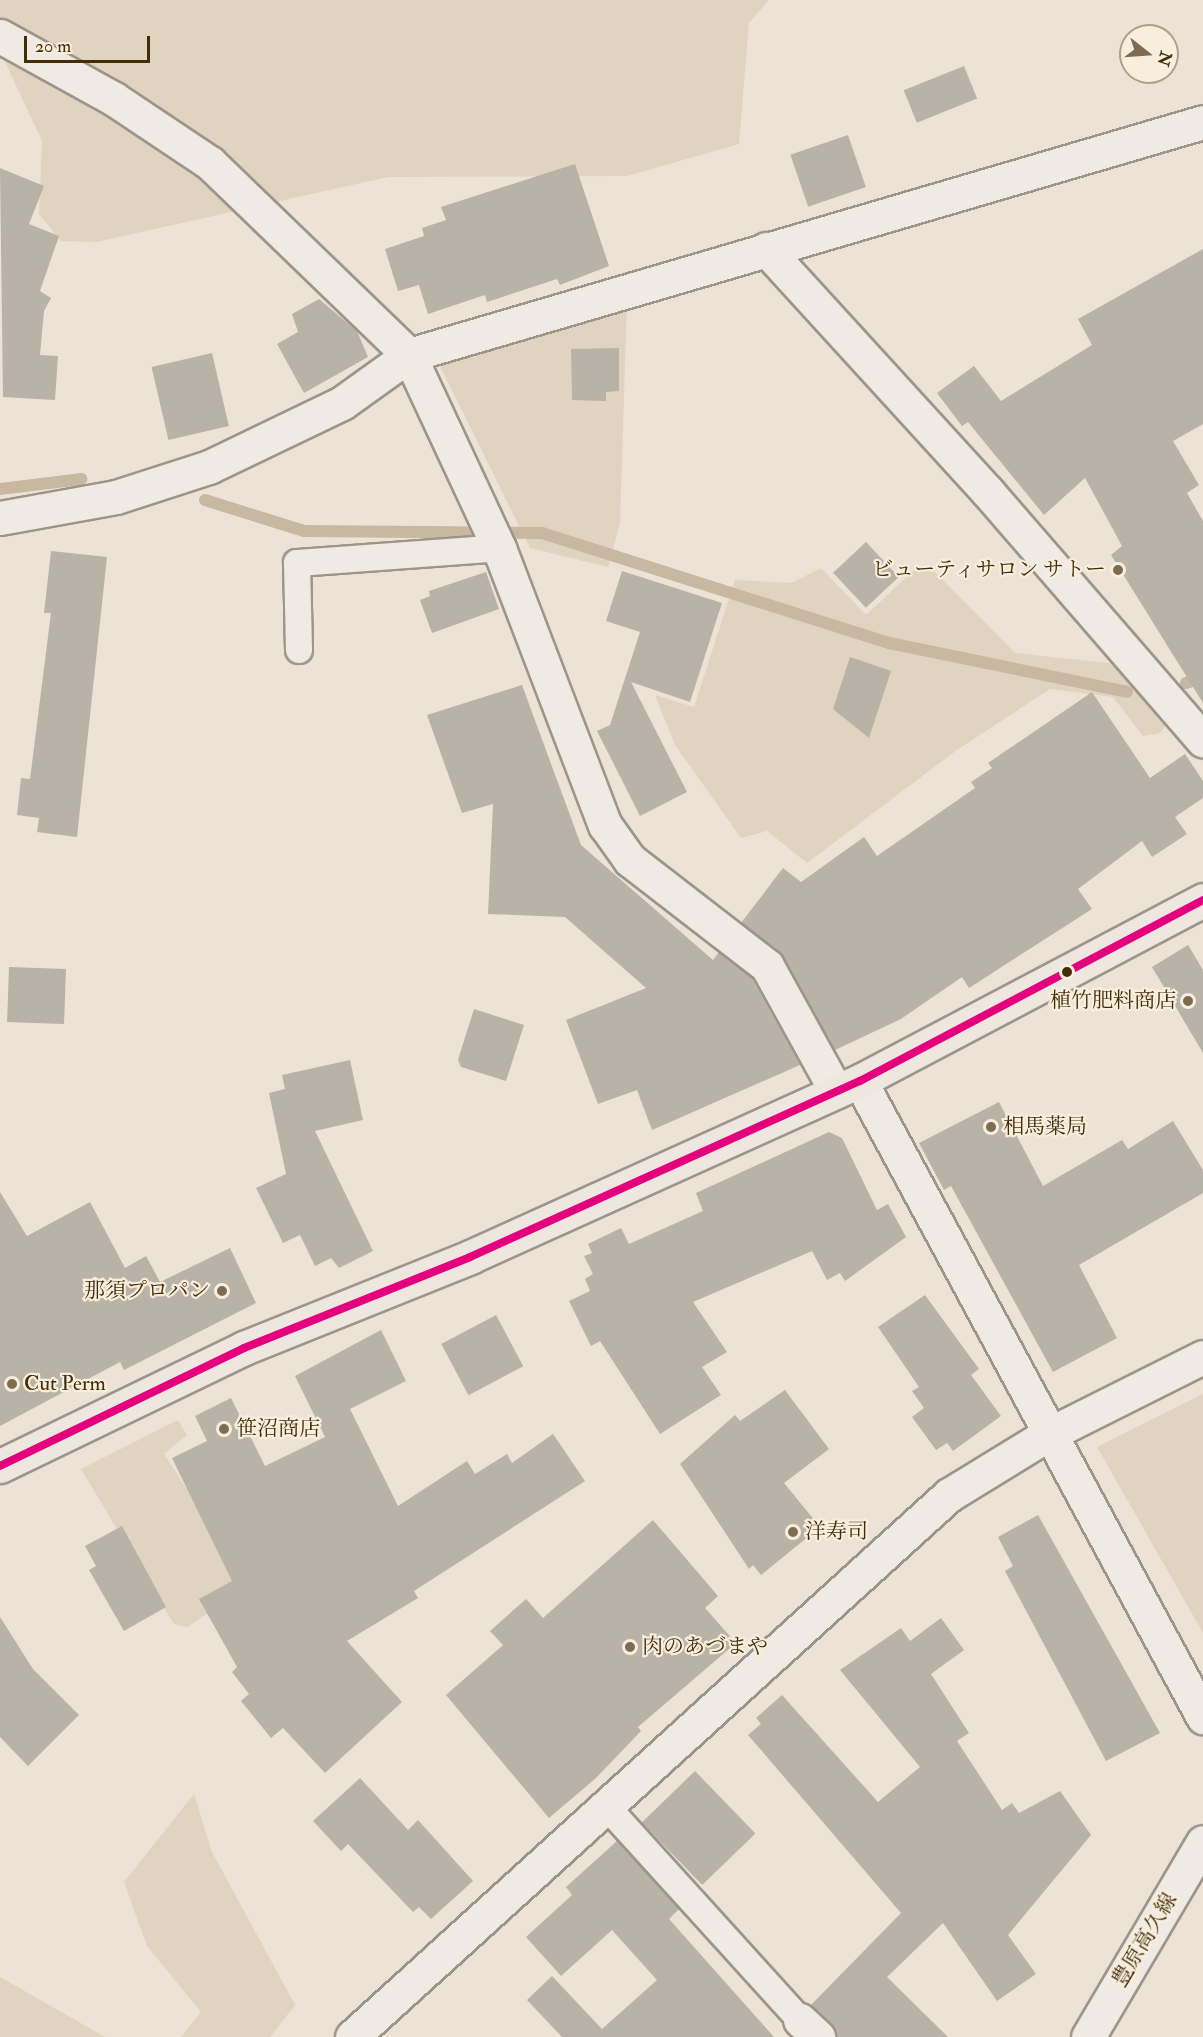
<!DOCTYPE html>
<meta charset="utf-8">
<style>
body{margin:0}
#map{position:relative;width:1203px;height:2037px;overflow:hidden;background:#ece3d6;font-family:"IM FELL Double Pica","Noto Serif JP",serif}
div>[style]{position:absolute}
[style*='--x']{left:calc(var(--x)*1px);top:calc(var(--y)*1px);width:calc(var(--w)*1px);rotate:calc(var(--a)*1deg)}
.green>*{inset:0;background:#e0d3bf}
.stream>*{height:12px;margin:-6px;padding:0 6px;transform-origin:6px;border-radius:6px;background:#c8b8a1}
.building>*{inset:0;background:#b9b2a6;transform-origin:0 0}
.roads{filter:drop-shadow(2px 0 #9e958a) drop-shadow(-2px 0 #9e958a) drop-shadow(0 2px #9e958a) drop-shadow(0 -2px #9e958a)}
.lane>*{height:26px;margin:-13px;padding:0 13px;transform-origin:13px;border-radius:13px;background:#efebe4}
.street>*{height:33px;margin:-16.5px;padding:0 16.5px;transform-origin:16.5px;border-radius:16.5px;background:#efebe4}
.secondary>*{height:33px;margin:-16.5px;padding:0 16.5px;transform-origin:16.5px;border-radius:16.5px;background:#efebe4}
.primary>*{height:33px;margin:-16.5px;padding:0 16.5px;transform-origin:16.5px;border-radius:16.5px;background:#ede7df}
.bus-1>*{height:8px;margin:-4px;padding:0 4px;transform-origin:4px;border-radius:4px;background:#e5007d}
.dots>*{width:16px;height:16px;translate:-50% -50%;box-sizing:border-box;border:3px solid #f8eede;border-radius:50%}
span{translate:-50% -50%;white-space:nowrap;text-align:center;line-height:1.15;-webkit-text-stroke:4.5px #f8eede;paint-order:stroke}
.poi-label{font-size:21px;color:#432c08}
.right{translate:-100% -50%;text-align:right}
.left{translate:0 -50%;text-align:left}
.street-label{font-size:21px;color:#432c08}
.north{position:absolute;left:1119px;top:24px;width:60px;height:60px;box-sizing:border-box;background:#f8eede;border:2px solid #b0a088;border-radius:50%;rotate:107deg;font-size:16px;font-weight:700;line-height:24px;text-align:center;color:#432c08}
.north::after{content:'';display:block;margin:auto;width:21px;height:27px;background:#7e6c50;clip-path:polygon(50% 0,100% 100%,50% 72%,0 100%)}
.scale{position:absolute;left:24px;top:36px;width:126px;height:27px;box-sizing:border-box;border:3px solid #432c08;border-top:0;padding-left:8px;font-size:18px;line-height:21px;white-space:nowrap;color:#432c08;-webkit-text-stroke:4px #f8eede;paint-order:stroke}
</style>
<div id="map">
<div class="green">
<div style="clip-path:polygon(0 0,769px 0,749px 23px,739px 144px,627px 176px,388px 177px,96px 242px,61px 241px,39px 214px,42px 141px,0 51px)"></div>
<div style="clip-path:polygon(627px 301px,620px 523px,608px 567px,530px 548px,437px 360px)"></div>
<div style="clip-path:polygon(821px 568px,866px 615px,915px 569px,935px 572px,1015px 653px,1126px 665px,1171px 718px,1160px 733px,1143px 736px,1113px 697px,1050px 689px,957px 750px,807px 863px,767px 831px,741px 838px,675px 745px,655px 695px,694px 707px,735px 580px,791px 583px)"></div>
<div style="clip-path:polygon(1203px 1394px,1203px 1633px,1097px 1447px)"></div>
<div style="clip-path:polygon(178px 1420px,187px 1435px,164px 1454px,226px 1549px,267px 1574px,187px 1627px,174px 1624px,81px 1469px)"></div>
<div style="clip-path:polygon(194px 1794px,212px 1852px,295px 2005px,270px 2037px,181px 2037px,201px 2012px,147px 1946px,124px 1882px)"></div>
<div style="clip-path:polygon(0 1977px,105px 2037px,0 2037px)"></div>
</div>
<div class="stream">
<div style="--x:0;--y:489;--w:82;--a:-7"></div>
<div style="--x:205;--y:500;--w:104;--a:17.4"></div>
<div style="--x:304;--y:531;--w:238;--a:0.5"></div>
<div style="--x:542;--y:533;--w:364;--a:17.6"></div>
<div style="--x:889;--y:643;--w:243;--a:11.6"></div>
<div style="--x:1186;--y:683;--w:18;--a:-19"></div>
</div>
<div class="building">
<div style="left:964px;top:66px;width:35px;height:65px;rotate:68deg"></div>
<div style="left:848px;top:135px;width:55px;height:61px;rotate:71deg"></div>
<div style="clip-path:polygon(575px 164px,609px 266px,560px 285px,557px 279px,487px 302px,485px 295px,428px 314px,419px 285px,398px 291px,385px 249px,424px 236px,422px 228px,446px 220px,441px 207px)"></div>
<div style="clip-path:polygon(0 168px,44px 186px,29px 224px,59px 236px,40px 291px,51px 298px,44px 311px,40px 355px,58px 356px,55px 400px,3px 397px)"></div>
<div style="clip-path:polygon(1203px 249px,1203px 424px,1173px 441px,1199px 485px,1187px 493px,1203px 521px,1203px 703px,1111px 555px,1122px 546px,1085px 478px,1044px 515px,968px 422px,962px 426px,937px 393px,974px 366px,1001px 401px,1092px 345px,1078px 319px)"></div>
<div style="clip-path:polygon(319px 299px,357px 331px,368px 357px,304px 393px,277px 344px,298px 332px,292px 314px)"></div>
<div style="clip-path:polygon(619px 348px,619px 391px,606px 392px,606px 401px,572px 400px,571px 349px)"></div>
<div style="left:212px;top:353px;width:75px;height:62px;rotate:77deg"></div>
<div style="left:866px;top:542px;width:48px;height:45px;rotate:47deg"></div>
<div style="clip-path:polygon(51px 551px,107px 557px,77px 837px,37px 832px,39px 818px,17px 815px,21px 778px,30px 779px,51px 613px,44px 613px)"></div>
<div style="clip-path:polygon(622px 571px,722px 603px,690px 702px,631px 682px,687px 792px,640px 816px,597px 731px,610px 725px,640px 632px,606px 621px)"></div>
<div style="clip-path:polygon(486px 572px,499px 609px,432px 633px,420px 600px,430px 596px,429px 591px)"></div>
<div style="clip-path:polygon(850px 657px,891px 671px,869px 738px,833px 709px)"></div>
<div style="clip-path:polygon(522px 685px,581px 845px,713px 960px,719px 952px,752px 978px,800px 1065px,652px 1130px,637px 1090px,598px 1104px,566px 1020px,646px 988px,565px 917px,488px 914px,493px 804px,462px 813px,427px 715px)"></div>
<div style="clip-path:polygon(1092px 692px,1150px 778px,1185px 754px,1203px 781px,1203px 798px,1175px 817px,1187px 834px,1152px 857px,1142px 841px,1078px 889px,1092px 909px,969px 988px,962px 977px,901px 1019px,835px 1050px,783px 957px,741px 923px,783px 868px,801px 882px,864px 837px,877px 856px,975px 788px,971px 782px,992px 768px,988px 763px)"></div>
<div style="clip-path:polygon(1188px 945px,1203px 970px,1203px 1053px,1152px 967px)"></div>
<div style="left:9px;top:967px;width:57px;height:55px;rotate:2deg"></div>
<div style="clip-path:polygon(474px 1009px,524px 1025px,506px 1081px,461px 1067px,458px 1060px)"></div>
<div style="clip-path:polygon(350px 1060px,363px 1120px,315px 1131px,373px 1251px,339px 1268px,331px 1258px,315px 1266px,300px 1235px,283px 1243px,256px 1188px,286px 1174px,269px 1093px,285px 1089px,282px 1075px)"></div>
<div style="clip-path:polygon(999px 1102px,1043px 1186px,1122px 1140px,1128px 1149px,1173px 1121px,1203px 1170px,1203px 1193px,1079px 1265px,1117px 1338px,1053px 1372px,951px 1186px,944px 1190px,919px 1143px)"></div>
<div style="clip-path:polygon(829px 1132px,842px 1138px,877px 1210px,888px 1204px,906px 1237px,845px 1281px,840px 1273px,827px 1280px,812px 1251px,693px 1302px,727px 1352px,702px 1367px,721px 1395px,660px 1434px,600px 1341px,591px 1346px,569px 1301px,590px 1291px,585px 1279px,593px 1274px,584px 1256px,592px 1253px,588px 1244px,621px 1228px,629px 1244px,703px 1211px,696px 1193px)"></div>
<div style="clip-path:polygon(0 1192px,27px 1236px,90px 1202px,125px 1268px,146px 1256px,160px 1282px,230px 1248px,256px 1303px,124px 1370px,120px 1362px,0 1426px)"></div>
<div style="clip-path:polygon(925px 1295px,979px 1369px,971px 1375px,1001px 1416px,953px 1451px,947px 1443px,936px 1450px,912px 1417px,924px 1408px,912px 1391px,919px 1387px,878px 1327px)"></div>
<div style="left:496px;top:1315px;width:58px;height:62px;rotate:62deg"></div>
<div style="clip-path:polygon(381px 1330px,406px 1381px,350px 1409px,398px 1506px,467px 1461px,475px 1474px,507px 1454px,512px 1463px,553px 1434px,585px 1481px,414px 1591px,418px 1598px,347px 1641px,402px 1702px,325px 1773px,283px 1728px,271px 1738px,241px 1701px,249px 1694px,232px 1672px,237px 1667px,199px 1599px,232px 1581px,172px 1458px,207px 1441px,195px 1416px,231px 1398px,265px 1466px,325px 1437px,295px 1376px)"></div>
<div style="clip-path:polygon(785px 1390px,829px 1449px,784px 1483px,820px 1527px,761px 1575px,753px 1565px,749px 1569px,680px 1464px,735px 1415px,740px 1421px)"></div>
<div style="clip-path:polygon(1038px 1515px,1160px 1733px,1106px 1761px,1005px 1571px,1013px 1566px,998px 1537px)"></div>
<div style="clip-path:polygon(653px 1520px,718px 1596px,705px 1608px,736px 1643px,638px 1727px,641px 1731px,596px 1778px,549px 1818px,446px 1695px,503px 1645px,490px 1631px,526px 1599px,543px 1618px)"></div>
<div style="clip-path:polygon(122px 1526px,166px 1607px,124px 1631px,89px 1570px,96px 1566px,85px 1546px)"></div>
<div style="clip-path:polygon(0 1617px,33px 1669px,79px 1715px,28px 1766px,0 1737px)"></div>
<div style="clip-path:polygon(941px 1618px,964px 1650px,931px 1674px,969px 1733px,957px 1741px,1002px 1810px,1012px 1803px,1019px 1813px,1060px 1791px,1091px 1835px,1008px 1935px,1036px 1974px,997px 2001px,943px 1923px,887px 1977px,948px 2037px,836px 2037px,831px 2023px,811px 2005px,901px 1913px,748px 1735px,761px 1724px,756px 1718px,782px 1695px,878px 1802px,920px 1767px,840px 1670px,901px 1628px,910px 1641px)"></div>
<div style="left:695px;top:1771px;width:87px;height:74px;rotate:46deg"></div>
<div style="clip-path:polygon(360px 1778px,408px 1830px,418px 1820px,473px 1881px,431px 1919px,419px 1907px,413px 1912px,348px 1844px,341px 1851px,313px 1821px)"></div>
<div style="clip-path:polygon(617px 1841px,679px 1909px,669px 1919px,774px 2037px,562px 2037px,527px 2000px,552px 1976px,602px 2029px,657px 1980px,612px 1930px,561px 1976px,526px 1937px,572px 1895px,566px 1887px)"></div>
</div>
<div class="roads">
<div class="lane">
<div style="--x:299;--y:650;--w:87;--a:-91.3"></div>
<div style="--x:297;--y:563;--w:203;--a:-4.2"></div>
<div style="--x:607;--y:1807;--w:287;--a:47.8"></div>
</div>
<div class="street">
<div style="--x:766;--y:249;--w:328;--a:47.6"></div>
<div style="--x:987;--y:491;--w:330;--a:49.1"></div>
<div style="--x:409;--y:355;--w:213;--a:65"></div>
<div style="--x:499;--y:548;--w:297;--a:69.1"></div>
<div style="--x:605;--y:825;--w:43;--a:54.5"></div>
<div style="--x:630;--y:860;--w:173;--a:37.7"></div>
<div style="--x:767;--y:966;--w:143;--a:61.1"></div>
<div style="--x:0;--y:518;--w:118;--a:-10.3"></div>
<div style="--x:116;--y:497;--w:98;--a:-17.9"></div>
<div style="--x:209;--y:467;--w:148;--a:-25.7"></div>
<div style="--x:342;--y:403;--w:82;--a:-35.6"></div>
<div style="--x:409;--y:355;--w:827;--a:-16.35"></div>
<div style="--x:860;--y:1081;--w:723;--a:61.66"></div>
<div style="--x:800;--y:2020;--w:25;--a:43"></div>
<div style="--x:352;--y:2037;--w:806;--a:-42.24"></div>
<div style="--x:949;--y:1495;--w:115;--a:-31.5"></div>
</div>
<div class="secondary">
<div style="--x:0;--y:36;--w:130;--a:28.9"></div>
<div style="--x:114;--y:99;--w:115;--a:33.7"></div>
<div style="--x:210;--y:163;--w:277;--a:44"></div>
<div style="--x:1047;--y:1435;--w:174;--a:-26.6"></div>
<div style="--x:1088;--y:2037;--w:226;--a:-59.5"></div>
</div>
<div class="primary">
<div style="--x:0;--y:1466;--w:271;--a:-25.8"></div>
<div style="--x:244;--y:1348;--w:244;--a:-21.9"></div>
<div style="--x:470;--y:1257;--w:428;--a:-24.3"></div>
<div style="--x:860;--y:1081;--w:388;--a:-27.8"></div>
</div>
</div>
<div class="bus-1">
<div style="--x:0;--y:1466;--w:271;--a:-25.8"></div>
<div style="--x:244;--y:1348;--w:244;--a:-21.9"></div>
<div style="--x:470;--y:1257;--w:428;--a:-24.3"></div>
<div style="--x:860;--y:1081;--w:388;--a:-27.8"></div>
</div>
<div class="dots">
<div style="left:1118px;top:570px;background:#7e6c50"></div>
<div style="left:1067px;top:972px;background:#432c08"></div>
<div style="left:1188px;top:1001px;background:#7e6c50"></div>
<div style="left:991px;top:1127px;background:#7e6c50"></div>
<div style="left:222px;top:1291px;background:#7e6c50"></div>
<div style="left:12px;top:1384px;background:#7e6c50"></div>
<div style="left:224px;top:1429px;background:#7e6c50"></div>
<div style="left:793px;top:1532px;background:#7e6c50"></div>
<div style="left:630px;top:1647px;background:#7e6c50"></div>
</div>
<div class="poi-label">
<span class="right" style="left:1106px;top:570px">ビューティサロン サトー</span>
<span class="right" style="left:1176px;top:1001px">植竹肥料商店</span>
<span class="left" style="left:1003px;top:1127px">相馬薬局</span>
<span class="right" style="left:210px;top:1291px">那須プロパン</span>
<span class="left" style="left:24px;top:1384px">Cut Perm</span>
<span class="left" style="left:236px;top:1429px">笹沼商店</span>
<span class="left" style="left:805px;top:1532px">洋寿司</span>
<span class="left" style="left:642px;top:1647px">肉のあづまや</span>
</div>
<div class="street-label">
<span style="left:1145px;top:1940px;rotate:-59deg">豊原高久線</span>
</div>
<div class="north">N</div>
<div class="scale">20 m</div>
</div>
